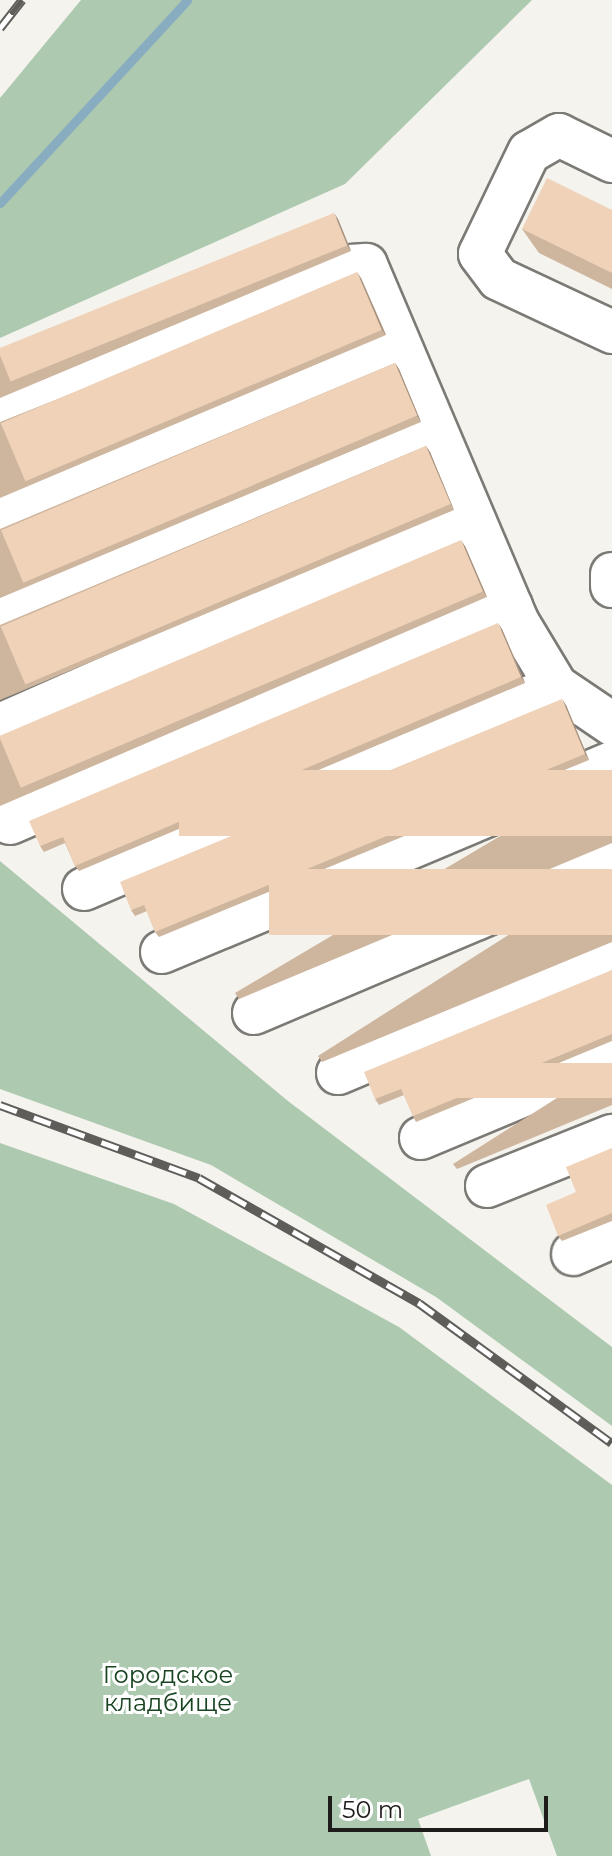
<!DOCTYPE html>
<meta charset="utf-8">
<style>
body{margin:0}
#map{position:relative;width:612px;height:1856px;overflow:hidden;background:#f5f3ee;font-family:Montserrat,sans-serif}
div>[style]{position:absolute}
[style*='--x']{left:calc(var(--x)*1px);top:calc(var(--y)*1px);width:calc(var(--w)*1px);rotate:calc(var(--a)*1deg)}
.green>*{inset:0;background:#adcab0}
.stream>*{height:9px;margin:-4.5px;padding:0 4.5px;transform-origin:4.5px;border-radius:4.5px;background:#89adc0}
.roads{filter:drop-shadow(2px 0 #7c7a75) drop-shadow(-2px 0 #7c7a75) drop-shadow(0 2px #7c7a75) drop-shadow(0 -2px #7c7a75)}
.minor>*{height:42px;margin:-21px;padding:0 21px;transform-origin:21px;border-radius:21px;background:#fff}
.rail>*{height:9px;margin-top:-4.5px;transform-origin:0;background:repeating-linear-gradient(90deg,#fff 0 18px,#5e5d5a 0 36px);box-sizing:border-box;border-block:2px solid #5e5d5a}
.wall>*{inset:0;background:#ceb59e}
.shaded-wall>*{inset:0;background:#a79381}
.building>*{inset:0;background:#efd2b8;transform-origin:0 0}
span{translate:-50% -50%;white-space:nowrap;text-align:center;line-height:1.15;-webkit-text-stroke:6px #fff;paint-order:stroke}
.park-label{font-size:24px;color:#184421}
.scale{position:absolute;left:328px;top:1796px;width:220px;height:36px;box-sizing:border-box;border:4px solid #1d1c1a;border-top:0;padding-left:10px;font-size:24px;line-height:28px;white-space:nowrap;color:#1d1c1a;-webkit-text-stroke:6px #fff;paint-order:stroke}
</style>
<div id="map">
<div class="green">
<div style="clip-path:polygon(81px 0,532px 0,345px 184px,0 338px,0 98px)"></div>
<div style="clip-path:polygon(0 861px,288px 1101px,612px 1347px,612px 1426px,436px 1297px,211px 1165px,0 1089px)"></div>
<div style="clip-path:polygon(0 1143px,174px 1204px,399px 1327px,612px 1485px,612px 1856px,557px 1856px,529px 1779px,418px 1819px,431px 1856px,0 1856px)"></div>
</div>
<div class="stream">
<div style="--x:0;--y:203;--w:276;--a:-47.3"></div>
</div>
<div class="roads">
<div class="minor">
<div style="--x:612;--y:161;--w:59;--a:-153.9"></div>
<div style="--x:559;--y:135;--w:34;--a:150"></div>
<div style="--x:529;--y:152;--w:113;--a:115.7"></div>
<div style="--x:480;--y:254;--w:31;--a:53"></div>
<div style="--x:499;--y:279;--w:125;--a:25.1"></div>
<div style="--x:0;--y:414;--w:380;--a:-22.9"></div>
<div style="--x:350;--y:266;--w:16;--a:-4"></div>
<div style="--x:366;--y:265;--w:387;--a:67"></div>
<div style="--x:517;--y:621;--w:76;--a:59"></div>
<div style="--x:556;--y:686;--w:68;--a:34.2"></div>
<div style="--x:0;--y:516;--w:434;--a:-22.6"></div>
<div style="--x:612;--y:574;--w:12;--a:90"></div>
<div style="--x:0;--y:620;--w:475;--a:-22.7"></div>
<div style="--x:0;--y:725;--w:516;--a:-23.78"></div>
<div style="--x:10;--y:823;--w:546;--a:-23.42"></div>
<div style="--x:84;--y:889;--w:514;--a:-23.27"></div>
<div style="--x:162;--y:952;--w:488;--a:-22.8"></div>
<div style="--x:254;--y:1013;--w:389;--a:-23"></div>
<div style="--x:338;--y:1073;--w:297;--a:-22.6"></div>
<div style="--x:421;--y:1138;--w:207;--a:-22.7"></div>
<div style="--x:487;--y:1186;--w:135;--a:-21.8"></div>
<div style="--x:573;--y:1254;--w:43;--a:-23.6"></div>
</div>
</div>
<div class="rail">
<div style="--x:0;--y:28;--w:36;--a:-52"></div>
<div style="--x:0;--y:1105;--w:212;--a:20.1"></div>
<div style="--x:199;--y:1178;--w:253;--a:29.6"></div>
<div style="--x:419;--y:1303;--w:238;--a:36"></div>
</div>
<div class="wall">
<div style="clip-path:polygon(612px 210px,612px 289px,539px 253px,522px 229px)"></div>
<div style="clip-path:polygon(338px 219px,351px 251px,0 398px,0 354px)"></div>
<div style="clip-path:polygon(361px 278px,386px 335px,0 498px,0 422px)"></div>
<div style="clip-path:polygon(395px 363px,399px 369px,421px 422px,0 598px,0 529px)"></div>
<div style="clip-path:polygon(426px 446px,430px 452px,454px 510px,0 700px,0 625px)"></div>
<div style="clip-path:polygon(465px 546px,487px 597px,0 806px,0 738px)"></div>
<div style="clip-path:polygon(502px 629px,525px 683px,79px 871px,75px 866px,65px 843px,44px 852px,40px 846px)"></div>
<div style="clip-path:polygon(566px 705px,589px 760px,159px 937px,155px 932px,147px 911px,135px 916px,131px 910px)"></div>
<div style="clip-path:polygon(612px 770px,612px 843px,239px 999px,235px 993px)"></div>
<div style="clip-path:polygon(612px 869px,612px 942px,322px 1062px,318px 1056px)"></div>
<div style="clip-path:polygon(612px 970px,612px 1041px,416px 1122px,413px 1116px,404px 1095px,379px 1105px,375px 1099px)"></div>
<div style="clip-path:polygon(612px 1063px,612px 1105px,457px 1169px,453px 1164px)"></div>
<div style="clip-path:polygon(612px 1148px,612px 1221px,562px 1241px,558px 1236px)"></div>
</div>
<div class="shaded-wall">
<div style="clip-path:polygon(334px 213px,338px 219px,351px 251px,347px 245px)"></div>
<div style="clip-path:polygon(357px 272px,361px 278px,386px 335px,382px 330px)"></div>
<div style="clip-path:polygon(395px 363px,399px 369px,421px 422px,417px 416px)"></div>
<div style="clip-path:polygon(426px 446px,430px 452px,454px 510px,451px 504px)"></div>
<div style="clip-path:polygon(461px 540px,465px 546px,487px 597px,483px 591px)"></div>
<div style="clip-path:polygon(498px 623px,502px 629px,525px 683px,521px 677px)"></div>
<div style="clip-path:polygon(562px 699px,566px 705px,589px 760px,585px 754px)"></div>
</div>
<div class="building">
<div style="clip-path:polygon(547px 178px,612px 210px,612px 273px,522px 229px)"></div>
<div style="left:334px;top:213px;width:35px;height:363px;rotate:68deg"></div>
<div style="left:357px;top:272px;width:63px;height:387px;rotate:67deg"></div>
<div style="left:395px;top:363px;width:57px;height:428px;rotate:67deg"></div>
<div style="left:426px;top:446px;width:63px;height:462px;rotate:67deg"></div>
<div style="left:461px;top:540px;width:56px;height:502px;rotate:67deg"></div>
<div style="clip-path:polygon(498px 623px,521px 677px,75px 866px,63px 837px,40px 846px,29px 821px)"></div>
<div style="clip-path:polygon(562px 699px,585px 754px,155px 932px,144px 905px,131px 910px,120px 882px)"></div>
<div style="left:612px;top:770px;width:66px;height:433px;rotate:90deg"></div>
<div style="left:612px;top:869px;width:66px;height:343px;rotate:90deg"></div>
<div style="clip-path:polygon(612px 970px,612px 1034px,413px 1116px,401px 1089px,375px 1099px,364px 1072px)"></div>
<div style="left:612px;top:1063px;width:35px;height:185px;rotate:90deg"></div>
<div style="clip-path:polygon(612px 1148px,612px 1213px,558px 1236px,546px 1205px,576px 1192px,566px 1167px)"></div>
</div>
<div class="park-label">
<span style="left:168px;top:1689px">Городское<br>кладбище</span>
</div>
<div class="scale">50 m</div>
</div>
